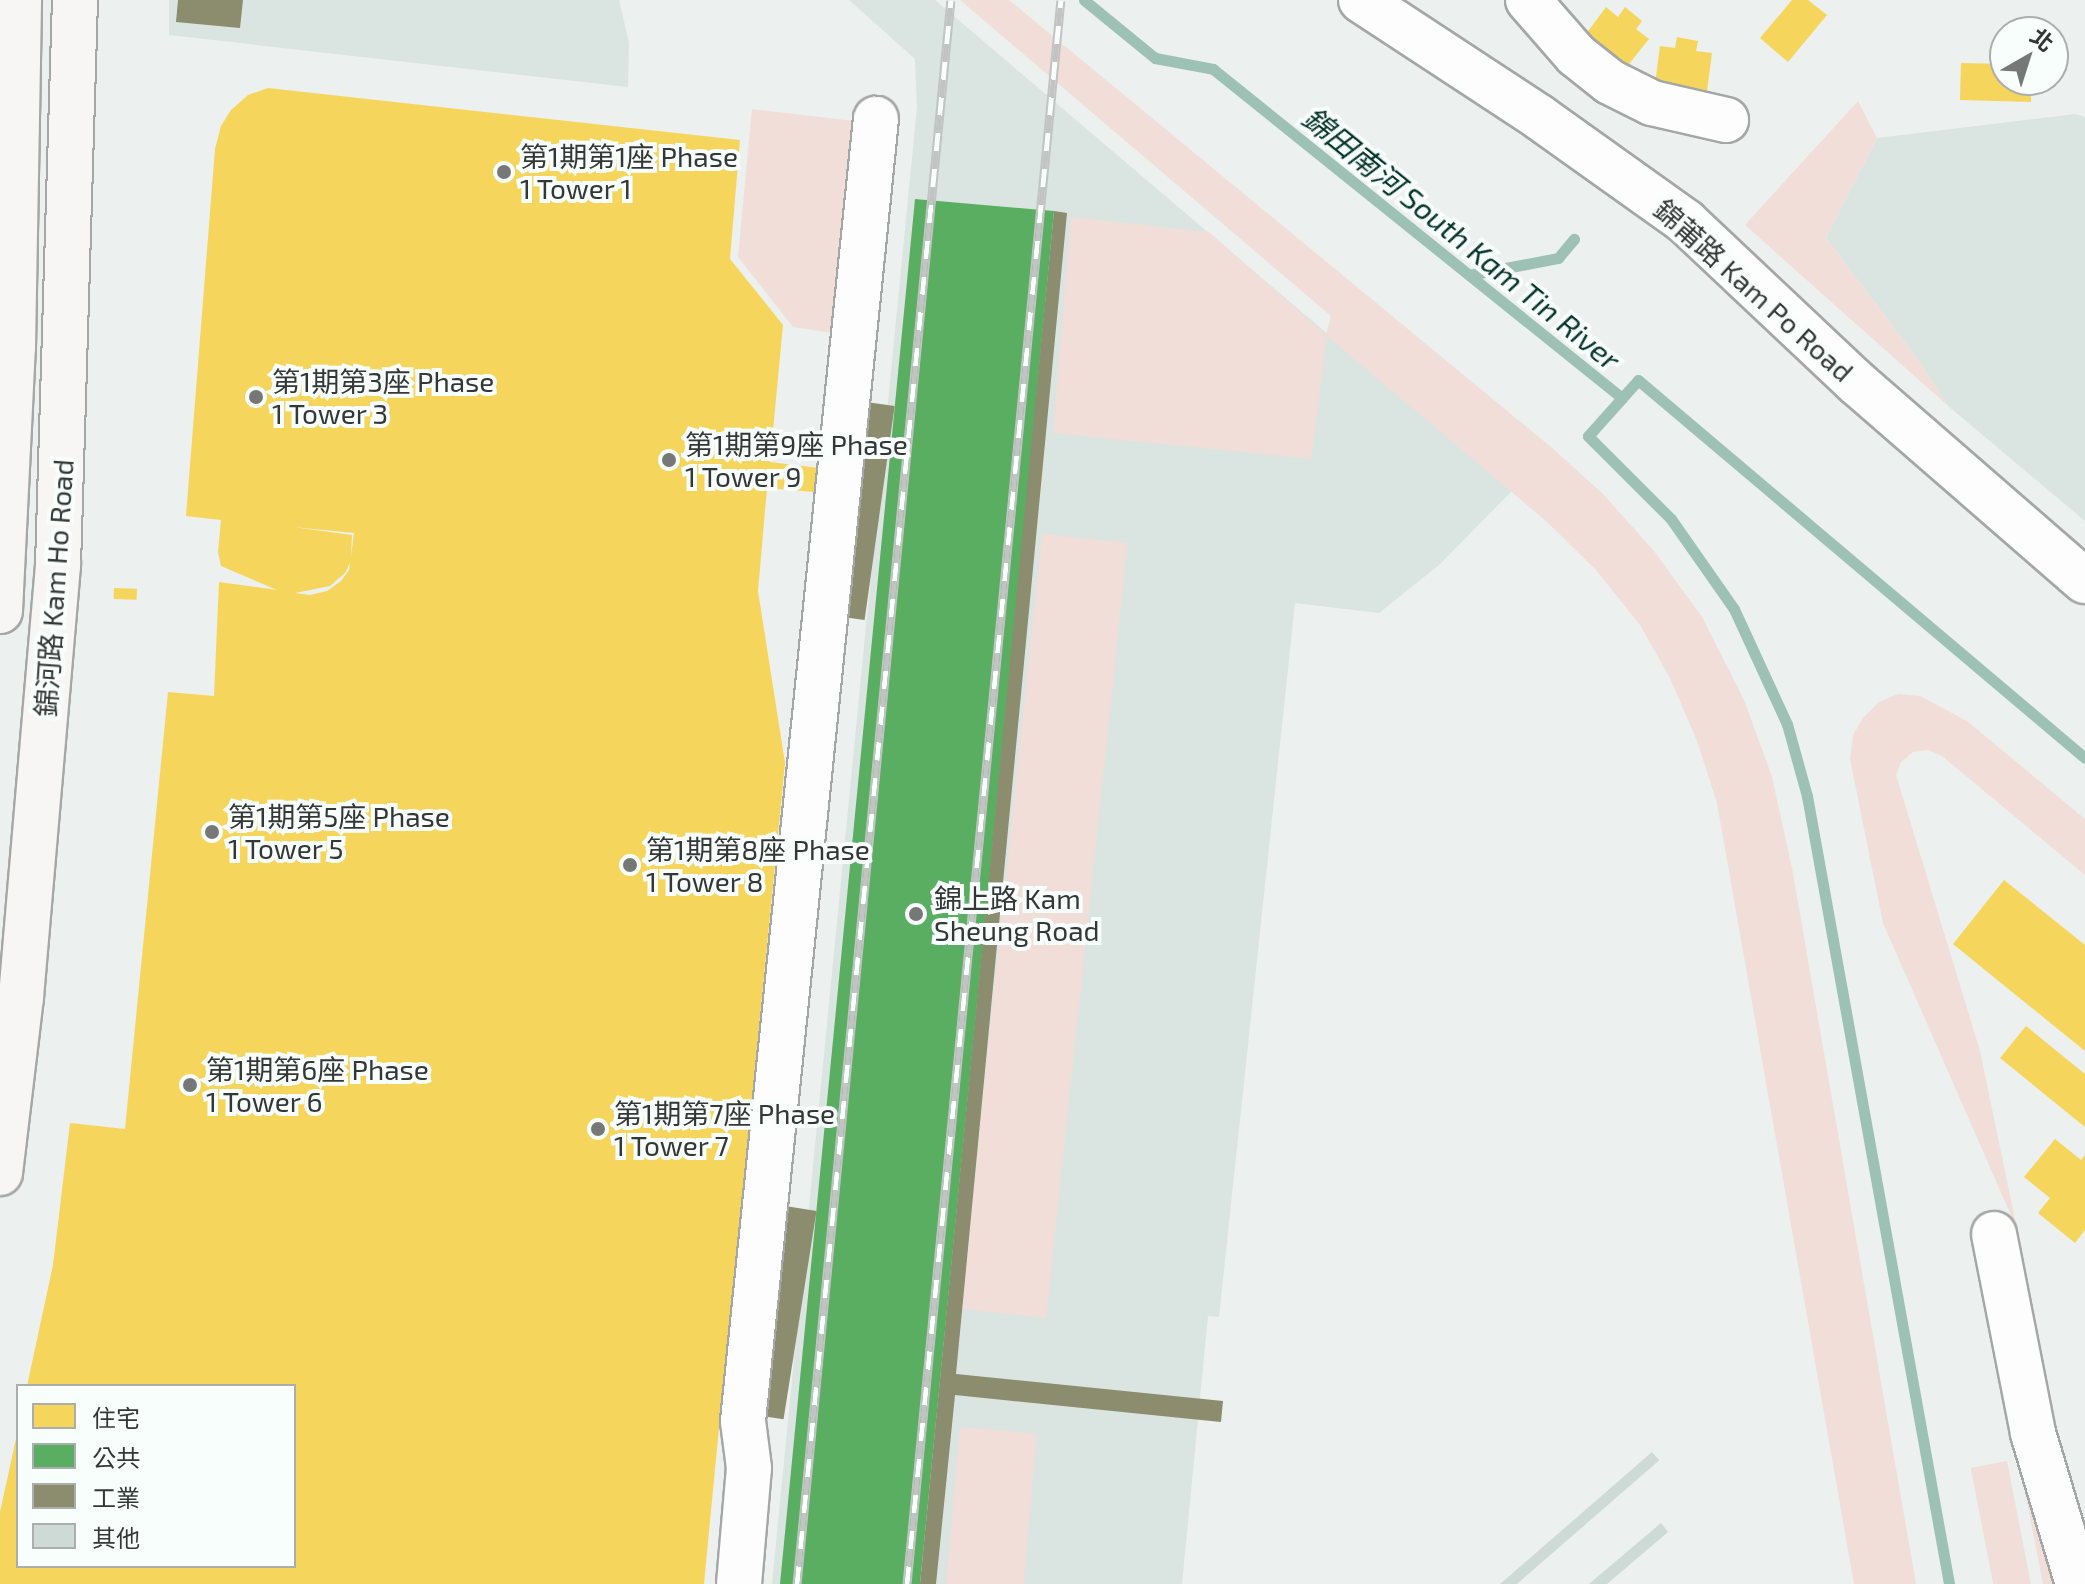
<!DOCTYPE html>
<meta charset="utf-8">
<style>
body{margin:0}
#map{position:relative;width:2085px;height:1584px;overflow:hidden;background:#ecf0ee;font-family:"Exo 2","Noto Sans TC",sans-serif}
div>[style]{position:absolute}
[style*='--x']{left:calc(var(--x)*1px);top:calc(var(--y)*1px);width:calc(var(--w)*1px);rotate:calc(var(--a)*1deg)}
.built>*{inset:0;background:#dae4e0}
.green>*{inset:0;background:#f1ded9;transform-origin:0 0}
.homes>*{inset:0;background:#f6d55c;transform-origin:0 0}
.public>*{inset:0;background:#5aae61}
.industry>*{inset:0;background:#8c8c6e;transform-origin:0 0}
.stream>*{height:11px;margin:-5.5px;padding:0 5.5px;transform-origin:5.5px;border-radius:5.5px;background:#9dc1b4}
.building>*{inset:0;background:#cedad5;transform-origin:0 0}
.roads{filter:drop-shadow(2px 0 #a5a7a6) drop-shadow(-2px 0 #a5a7a6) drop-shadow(0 2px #a5a7a6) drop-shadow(0 -2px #a5a7a6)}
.street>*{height:44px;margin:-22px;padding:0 22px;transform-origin:22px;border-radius:22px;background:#fcfdfc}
.secondary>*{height:44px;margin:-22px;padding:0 22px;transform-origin:22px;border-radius:22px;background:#f8f6f5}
.rail>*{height:9px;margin-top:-4.5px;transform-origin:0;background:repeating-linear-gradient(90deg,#f8fefc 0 18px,#c2c4c4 0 36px);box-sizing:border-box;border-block:2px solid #c2c4c4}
.dots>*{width:22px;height:22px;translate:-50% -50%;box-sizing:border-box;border:4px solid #f8fefc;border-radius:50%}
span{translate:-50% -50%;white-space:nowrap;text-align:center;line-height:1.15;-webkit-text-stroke:8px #f8fefc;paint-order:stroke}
.poi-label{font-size:28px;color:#353737}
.left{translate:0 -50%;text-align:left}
.street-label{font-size:28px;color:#353737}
.water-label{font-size:30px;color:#043327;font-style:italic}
.legend{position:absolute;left:16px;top:1384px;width:280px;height:184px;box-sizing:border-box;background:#f8fefc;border:2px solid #aaaead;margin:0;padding:10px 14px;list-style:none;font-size:24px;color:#353737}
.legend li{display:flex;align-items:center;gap:16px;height:40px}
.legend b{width:40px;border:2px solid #aaaead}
.north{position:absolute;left:1989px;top:16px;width:80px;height:80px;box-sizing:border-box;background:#f8fefc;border:2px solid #aaaead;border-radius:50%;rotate:39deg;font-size:22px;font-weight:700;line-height:32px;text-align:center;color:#353737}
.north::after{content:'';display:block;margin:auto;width:28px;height:36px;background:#757877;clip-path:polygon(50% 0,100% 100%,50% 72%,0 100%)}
</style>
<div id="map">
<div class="built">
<div style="clip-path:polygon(169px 0,619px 0,629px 43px,628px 87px,169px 35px)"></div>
<div style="clip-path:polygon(849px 0,935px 0,1512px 491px,1439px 565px,1379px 613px,1295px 603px,1219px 1317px,1208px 1316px,1182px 1584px,772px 1584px,917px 107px,915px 59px)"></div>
<div style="clip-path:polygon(2075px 114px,2085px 117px,2085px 521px,1947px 405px,1920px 362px,1826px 238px,1877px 138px)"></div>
</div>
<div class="green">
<div style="clip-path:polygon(960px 0,1009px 0,1551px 447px,1603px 494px,1654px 551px,1702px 617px,1744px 700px,1772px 777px,1792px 868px,1916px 1584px,1854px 1584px,1717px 803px,1697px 741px,1670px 678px,1640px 625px,1596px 570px,1546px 521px,1327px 336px,1311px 459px,1053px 433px,1071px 217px,1209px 232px,1326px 335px,1331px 316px)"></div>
<div style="clip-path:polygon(1858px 101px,1877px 138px,1826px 238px,1920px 362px,1947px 405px,1745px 225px)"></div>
<div style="clip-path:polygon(752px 109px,854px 121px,833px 333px,793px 327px,738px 257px)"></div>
<div style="left:1042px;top:534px;width:86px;height:779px;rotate:6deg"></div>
<div style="clip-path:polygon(1898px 694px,1920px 696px,1967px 721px,2085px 819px,2085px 875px,1942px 756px,1928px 750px,1913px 752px,1901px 762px,1896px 775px,1980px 1051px,2017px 1229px,1883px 923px,1850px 759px,1853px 735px,1863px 718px,1879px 702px)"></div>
<div style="left:960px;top:1427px;width:77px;height:158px;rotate:5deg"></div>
<div style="left:2007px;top:1461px;width:125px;height:37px;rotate:79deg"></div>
<div style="clip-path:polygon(2019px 1461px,2056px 1584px,2043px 1584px)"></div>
</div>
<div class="homes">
<div style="clip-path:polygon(1792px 0,1808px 0,1827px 15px,1788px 62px,1760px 38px)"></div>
<div style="clip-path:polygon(1606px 7px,1618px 17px,1625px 7px,1642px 21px,1636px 29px,1649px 39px,1625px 69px,1583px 38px)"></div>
<div style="clip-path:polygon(1677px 37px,1698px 41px,1696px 51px,1712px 53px,1707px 91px,1655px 84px,1660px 46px,1675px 48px)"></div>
<div style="clip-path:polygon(1961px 63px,2005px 64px,2005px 80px,2031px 80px,2031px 102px,1960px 100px)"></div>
<div style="clip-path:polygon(evenodd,268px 88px,740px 140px,730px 259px,783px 325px,770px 462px,852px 472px,849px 495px,767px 488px,758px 591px,785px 763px,733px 1291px,770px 1295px,766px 1338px,728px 1334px,704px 1584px,0 1584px,0 1512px,17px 1434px,18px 1566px,294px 1566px,294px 1386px,27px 1386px,53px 1265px,70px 1123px,125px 1129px,168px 692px,214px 696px,219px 582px,277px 590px,221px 566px,218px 552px,221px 520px,186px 516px,215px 149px,221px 126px,231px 110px,248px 95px,268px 88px,293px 527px,354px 533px,351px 556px,352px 535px,293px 527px,268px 88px,350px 563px,349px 570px,341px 581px,327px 591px,310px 595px,295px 593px,330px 586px,345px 573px,350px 563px)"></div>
<div style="left:114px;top:588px;width:23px;height:11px;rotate:2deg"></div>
<div style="clip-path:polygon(2004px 880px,2085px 945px,2085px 1051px,1953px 944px)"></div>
<div style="clip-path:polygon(2026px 1026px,2085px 1074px,2085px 1127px,2000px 1058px)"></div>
<div style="clip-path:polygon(2055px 1139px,2081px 1160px,2085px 1155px,2085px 1230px,2075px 1243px,2038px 1213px,2050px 1198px,2024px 1177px)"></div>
</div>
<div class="public">
<div style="clip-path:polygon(915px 199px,1054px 211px,1029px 475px,920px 1584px,780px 1584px)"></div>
</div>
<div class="industry">
<div style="clip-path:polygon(178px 0,243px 0,240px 28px,176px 22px)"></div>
<div style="clip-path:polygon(1054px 211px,1067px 213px,956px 1374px,1223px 1401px,1221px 1422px,955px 1395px,936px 1584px,920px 1584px)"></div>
<div style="left:859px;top:401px;width:36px;height:216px;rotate:8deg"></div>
<div style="left:779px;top:1205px;width:38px;height:211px;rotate:9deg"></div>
</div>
<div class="stream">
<div style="--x:1084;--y:0;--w:92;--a:39.2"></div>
<div style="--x:1155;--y:58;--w:59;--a:10.7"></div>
<div style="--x:1213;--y:69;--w:525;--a:38.81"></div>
<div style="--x:1622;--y:398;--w:24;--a:-48"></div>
<div style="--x:1638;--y:380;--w:585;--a:40.22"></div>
<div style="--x:1469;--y:275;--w:91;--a:-10.8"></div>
<div style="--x:1558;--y:258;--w:25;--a:-50"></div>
<div style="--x:1622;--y:398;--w:51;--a:131.8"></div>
<div style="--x:1588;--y:436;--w:117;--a:45"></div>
<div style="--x:1671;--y:519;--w:110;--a:55"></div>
<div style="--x:1734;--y:609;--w:127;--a:65.3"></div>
<div style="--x:1787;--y:724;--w:75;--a:74.5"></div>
<div style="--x:1807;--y:796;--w:801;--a:79.78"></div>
</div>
<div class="building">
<div style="left:1652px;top:1452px;width:11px;height:203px;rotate:49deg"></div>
<div style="clip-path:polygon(1661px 1523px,1668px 1532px,1607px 1584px,1589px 1584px)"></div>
</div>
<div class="roads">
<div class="street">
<div style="--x:1361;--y:0;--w:213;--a:33.3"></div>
<div style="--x:1539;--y:117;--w:181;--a:35.5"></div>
<div style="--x:1686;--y:222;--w:235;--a:43.3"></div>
<div style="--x:1857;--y:383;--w:302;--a:41"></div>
<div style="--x:1528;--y:0;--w:73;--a:48.9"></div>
<div style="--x:1576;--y:55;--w:43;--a:38.5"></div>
<div style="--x:1610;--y:82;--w:47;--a:26.6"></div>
<div style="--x:1652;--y:103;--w:76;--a:12.9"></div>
<div style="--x:1994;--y:1234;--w:203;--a:78.9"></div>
<div style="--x:2033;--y:1433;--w:158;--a:73.4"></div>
<div style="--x:739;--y:1584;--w:116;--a:-85.1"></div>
<div style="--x:749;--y:1468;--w:47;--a:-97.3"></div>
<div style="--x:743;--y:1421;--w:1309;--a:-84.17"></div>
</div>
<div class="secondary">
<div style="--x:0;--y:611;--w:264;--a:-87.2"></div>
<div style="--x:13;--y:347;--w:347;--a:-89"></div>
<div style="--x:0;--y:1173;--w:177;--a:-83.2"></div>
<div style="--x:21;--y:997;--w:434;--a:-85.1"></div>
<div style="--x:58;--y:565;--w:565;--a:-88.28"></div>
</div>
</div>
<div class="rail">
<div style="--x:797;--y:1584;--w:1591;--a:-84.45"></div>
<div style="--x:907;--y:1584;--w:1591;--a:-84.45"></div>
</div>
<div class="dots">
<div style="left:504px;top:172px;background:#757877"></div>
<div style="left:256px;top:397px;background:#757877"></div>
<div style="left:669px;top:460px;background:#757877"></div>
<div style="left:212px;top:832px;background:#757877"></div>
<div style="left:630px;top:865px;background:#757877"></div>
<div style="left:916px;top:914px;background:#757877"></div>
<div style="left:190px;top:1085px;background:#757877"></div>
<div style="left:598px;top:1129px;background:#757877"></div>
</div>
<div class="poi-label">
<span class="left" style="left:520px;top:172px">第1期第1座 Phase<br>1 Tower 1</span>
<span class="left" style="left:272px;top:397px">第1期第3座 Phase<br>1 Tower 3</span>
<span class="left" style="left:685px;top:460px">第1期第9座 Phase<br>1 Tower 9</span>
<span class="left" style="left:228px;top:832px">第1期第5座 Phase<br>1 Tower 5</span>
<span class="left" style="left:646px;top:865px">第1期第8座 Phase<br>1 Tower 8</span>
<span class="left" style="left:934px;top:914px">錦上路 Kam<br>Sheung Road</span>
<span class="left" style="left:206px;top:1085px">第1期第6座 Phase<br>1 Tower 6</span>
<span class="left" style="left:614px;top:1129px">第1期第7座 Phase<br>1 Tower 7</span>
</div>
<div class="street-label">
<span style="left:1754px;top:290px;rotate:42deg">錦莆路 Kam Po Road</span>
<span style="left:54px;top:588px;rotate:-86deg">錦河路 Kam Ho Road</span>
</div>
<div class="water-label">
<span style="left:1462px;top:238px;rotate:39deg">錦田南河 South Kam Tin River</span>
</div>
<ul class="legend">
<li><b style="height:22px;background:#f6d55c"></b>住宅</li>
<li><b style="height:22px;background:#5aae61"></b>公共</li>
<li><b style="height:22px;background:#8c8c6e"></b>工業</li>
<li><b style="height:22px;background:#cedad5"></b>其他</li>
</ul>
<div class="north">北</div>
</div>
